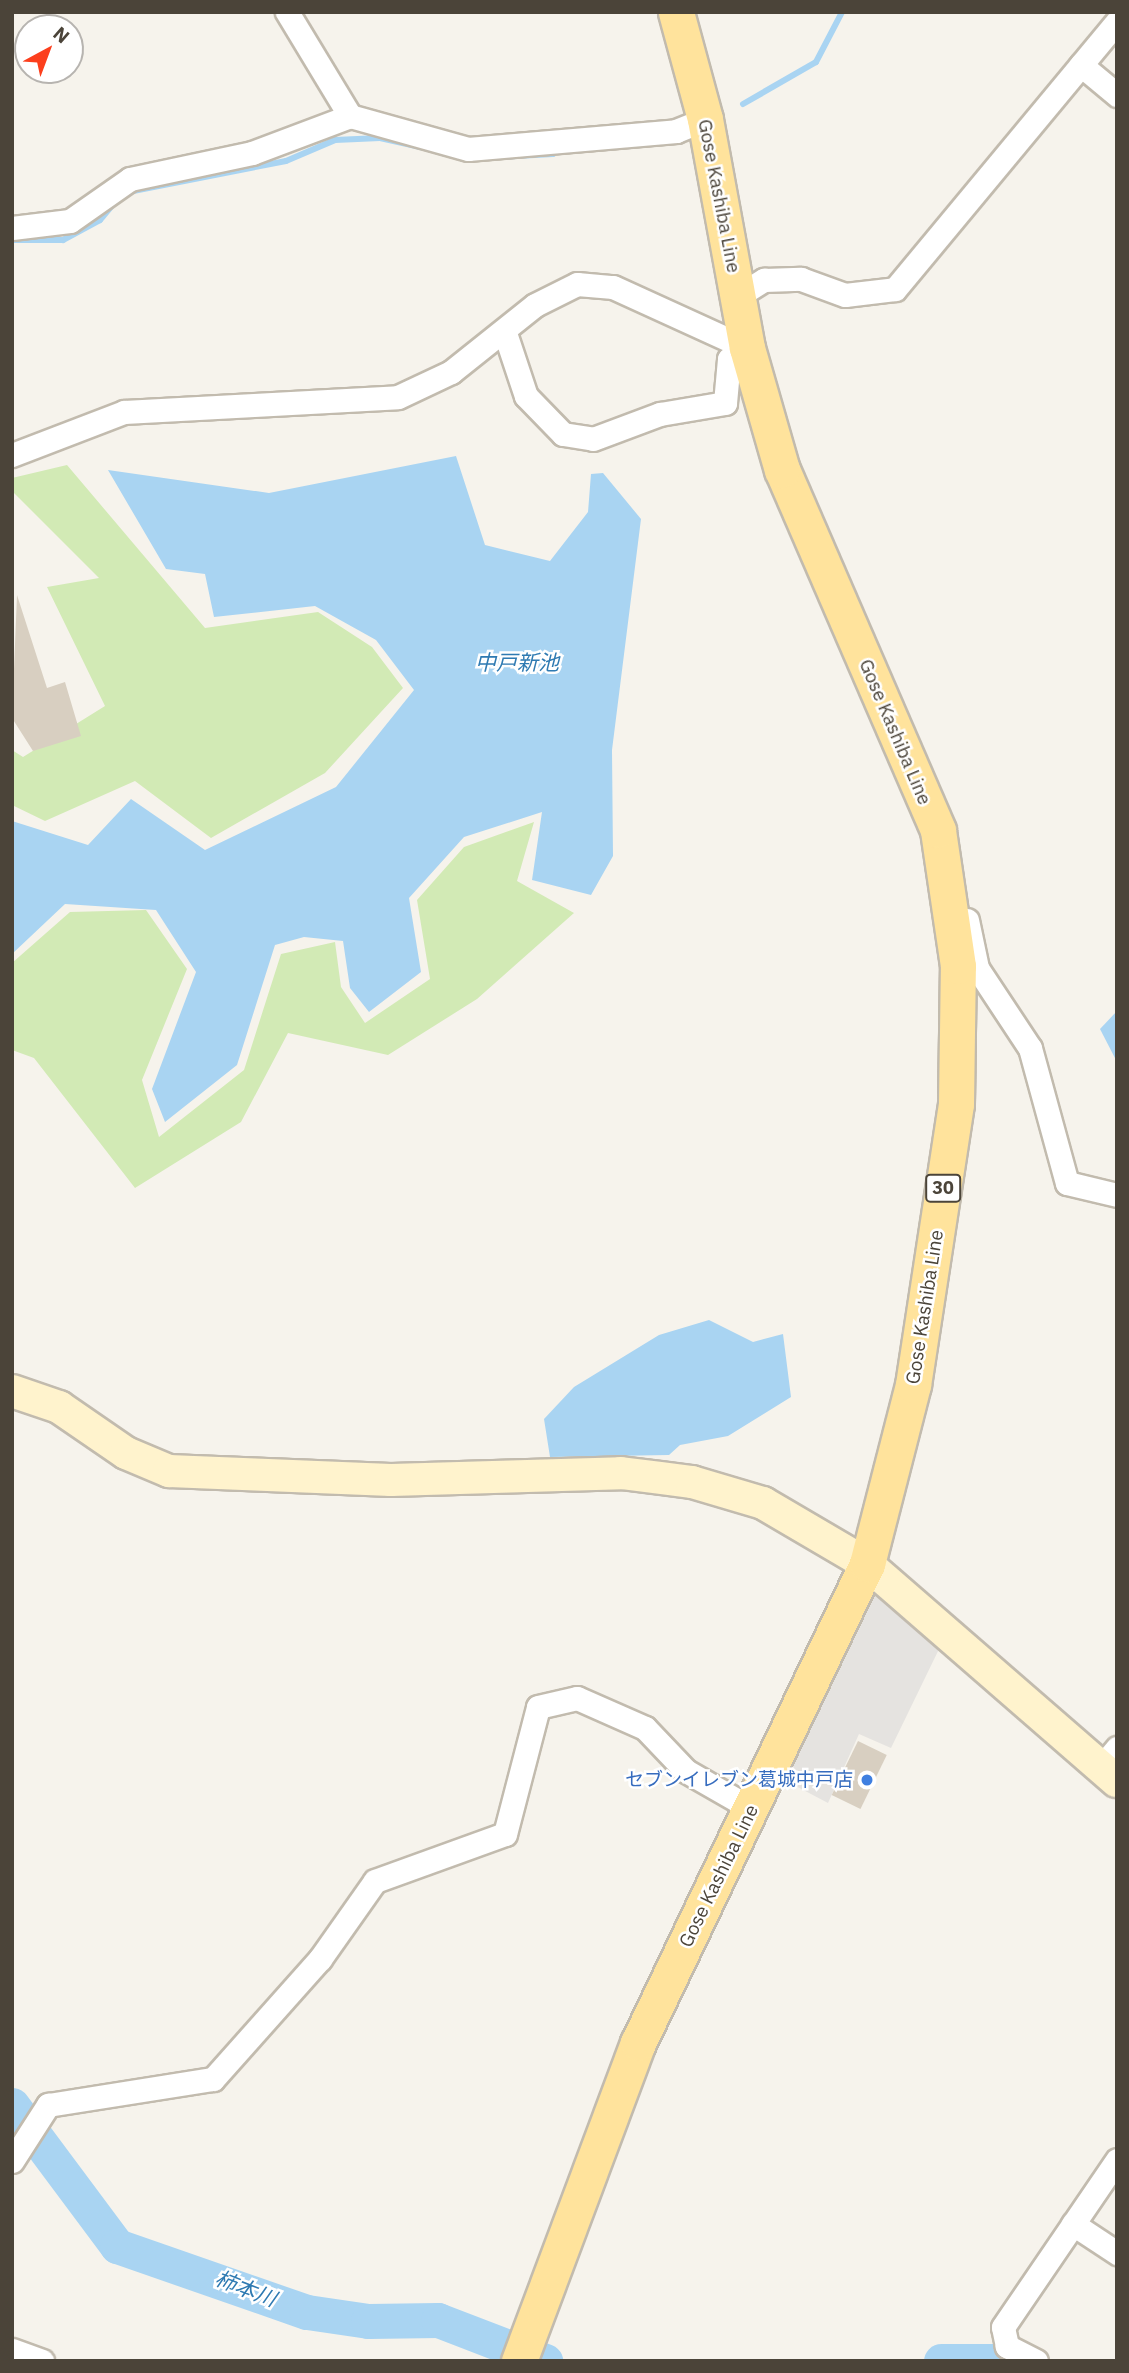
<!DOCTYPE html>
<meta charset="utf-8">
<style>
body{margin:0}
#map{position:relative;width:1129px;height:2373px;overflow:hidden;background:#f6f3ec;font-family:"IBM Plex Sans","Noto Sans JP",sans-serif}
div>[style]{position:absolute}
[style*='--x']{left:calc(var(--x)*1px);top:calc(var(--y)*1px);width:calc(var(--w)*1px);rotate:calc(var(--a)*1deg)}
.green>*{inset:0;background:#d2eab5}
.parking>*{inset:0;background:#e5e3e0}
.water>*{inset:0;background:#a9d4f2}
.stream>*{height:6px;margin:-3px;padding:0 3px;transform-origin:3px;border-radius:3px;background:#a9d4f2}
.river>*{height:35px;margin:-17.5px;padding:0 17.5px;transform-origin:17.5px;border-radius:17.5px;background:#a9d4f2}
.building>*{inset:0;background:#d8cfc1;transform-origin:0 0}
.roads{filter:drop-shadow(2px 0 #c2bbae) drop-shadow(-2px 0 #c2bbae) drop-shadow(0 2px #c2bbae) drop-shadow(0 -2px #c2bbae)}
.street>*{height:23px;margin:-11.5px;padding:0 11.5px;transform-origin:11.5px;border-radius:11.5px;background:#fff}
.secondary>*{height:32px;margin:-16px;padding:0 16px;transform-origin:16px;border-radius:16px;background:#fff3cd}
.primary>*{height:35px;margin:-17.5px;padding:0 17.5px;transform-origin:17.5px;border-radius:17.5px;background:#ffe39c}
.dots>*{width:19px;height:19px;translate:-50% -50%;box-sizing:border-box;border:4px solid #fff;border-radius:50%}
span{translate:-50% -50%;white-space:nowrap;text-align:center;line-height:1.15;-webkit-text-stroke:5px #fff;paint-order:stroke}
.shield-label span{padding:2px 5px;background:#fff;border:2px solid;border-radius:5px;-webkit-text-stroke-width:0}
.shield-label{font-size:18px;color:#4b4439;font-weight:700}
.street-label{font-size:19px;color:#4b4439}
.shop-label{font-size:19px;color:#366cbe}
.right{translate:-100% -50%;text-align:right}
.water-label{font-size:21px;color:#2e7ab2;font-style:italic}
.frame{position:absolute;inset:0;border:14px solid #4b4439;pointer-events:none}
.north{position:absolute;left:14px;top:14px;width:70px;height:70px;box-sizing:border-box;background:#fff;border:2px solid #b7b4b0;border-radius:50%;rotate:41deg;font-size:19px;font-weight:700;line-height:28px;text-align:center;color:#4b4439}
.north::after{content:'';display:block;margin:auto;width:24px;height:32px;background:#fc3f1d;clip-path:polygon(50% 0,100% 100%,50% 72%,0 100%)}
</style>
<div id="map">
<div class="green">
<div style="clip-path:polygon(67px 465px,205px 628px,318px 612px,372px 647px,403px 688px,325px 773px,211px 838px,135px 781px,45px 821px,12px 805px,12px 750px,23px 757px,105px 706px,47px 587px,99px 578px,12px 491px,12px 478px)"></div>
<div style="clip-path:polygon(534px 822px,517px 881px,574px 913px,477px 999px,388px 1055px,288px 1033px,241px 1122px,135px 1188px,34px 1058px,12px 1050px,12px 963px,70px 912px,146px 910px,187px 969px,142px 1080px,159px 1137px,244px 1070px,281px 954px,335px 942px,341px 987px,365px 1023px,430px 979px,417px 900px,464px 847px)"></div>
</div>
<div class="parking">
<div style="clip-path:polygon(877px 1593px,941px 1645px,891px 1748px,859px 1734px,828px 1803px,773px 1774px,862px 1594px)"></div>
</div>
<div class="water">
<div style="clip-path:polygon(456px 456px,485px 545px,550px 561px,588px 512px,591px 474px,603px 473px,641px 519px,612px 750px,613px 856px,591px 895px,532px 880px,542px 812px,464px 837px,409px 898px,421px 972px,369px 1012px,350px 988px,343px 941px,304px 937px,275px 945px,237px 1065px,165px 1122px,152px 1089px,196px 972px,156px 910px,65px 904px,12px 954px,12px 821px,88px 845px,131px 799px,205px 850px,336px 787px,414px 690px,376px 640px,315px 606px,214px 617px,205px 574px,166px 569px,108px 470px,269px 493px)"></div>
<div style="clip-path:polygon(1117px 1011px,1117px 1062px,1100px 1029px)"></div>
<div style="clip-path:polygon(709px 1320px,753px 1342px,783px 1334px,791px 1397px,728px 1436px,680px 1445px,669px 1455px,550px 1457px,544px 1419px,574px 1387px,659px 1335px)"></div>
</div>
<div class="stream">
<div style="--x:743;--y:104;--w:84;--a:-29.9"></div>
<div style="--x:816;--y:62;--w:56;--a:-62.5"></div>
<div style="--x:477;--y:158;--w:76;--a:-3"></div>
<div style="--x:123;--y:193;--w:166;--a:-11.1"></div>
<div style="--x:286;--y:161;--w:53;--a:-23.2"></div>
<div style="--x:335;--y:140;--w:45;--a:-2.5"></div>
<div style="--x:380;--y:138;--w:46;--a:12.5"></div>
<div style="--x:12;--y:240;--w:51;--a:0"></div>
<div style="--x:63;--y:240;--w:42;--a:-28.4"></div>
<div style="--x:100;--y:220;--w:25;--a:-50"></div>
</div>
<div class="river">
<div style="--x:12;--y:2105;--w:176;--a:53.3"></div>
<div style="--x:117;--y:2246;--w:201;--a:19.2"></div>
<div style="--x:307;--y:2312;--w:62;--a:8.4"></div>
<div style="--x:368;--y:2321;--w:70;--a:-0.8"></div>
<div style="--x:438;--y:2320;--w:115;--a:21"></div>
<div style="--x:941;--y:2361;--w:57;--a:0"></div>
</div>
<div class="building">
<div style="clip-path:polygon(17px 595px,47px 688px,65px 682px,81px 736px,33px 751px,12px 718px)"></div>
<div style="left:858px;top:1741px;width:32px;height:60px;rotate:26deg"></div>
</div>
<div class="roads">
<div class="street">
<div style="--x:287;--y:12;--w:122;--a:58.8"></div>
<div style="--x:1081;--y:65;--w:47;--a:39.8"></div>
<div style="--x:12;--y:228;--w:58;--a:-6.9"></div>
<div style="--x:70;--y:221;--w:73;--a:-35"></div>
<div style="--x:130;--y:179;--w:125;--a:-12"></div>
<div style="--x:252;--y:153;--w:105;--a:-20.7"></div>
<div style="--x:350;--y:116;--w:123;--a:15.6"></div>
<div style="--x:468;--y:149;--w:209;--a:-4.9"></div>
<div style="--x:676;--y:131;--w:31;--a:-22"></div>
<div style="--x:738;--y:296;--w:31;--a:-32"></div>
<div style="--x:764;--y:280;--w:37;--a:-2"></div>
<div style="--x:801;--y:279;--w:47;--a:20"></div>
<div style="--x:845;--y:295;--w:50;--a:-6.8"></div>
<div style="--x:895;--y:289;--w:347;--a:-50.3"></div>
<div style="--x:505;--y:333;--w:66;--a:71.6"></div>
<div style="--x:526;--y:396;--w:53;--a:45.8"></div>
<div style="--x:563;--y:434;--w:30;--a:9"></div>
<div style="--x:593;--y:439;--w:72;--a:-20.5"></div>
<div style="--x:660;--y:414;--w:66;--a:-9.6"></div>
<div style="--x:725;--y:403;--w:44;--a:-84.8"></div>
<div style="--x:729;--y:359;--w:21;--a:-31"></div>
<div style="--x:12;--y:455;--w:120;--a:-21"></div>
<div style="--x:124;--y:412;--w:274;--a:-3.1"></div>
<div style="--x:398;--y:397;--w:59;--a:-25.3"></div>
<div style="--x:451;--y:372;--w:107;--a:-38.6"></div>
<div style="--x:535;--y:305;--w:47;--a:-26.6"></div>
<div style="--x:577;--y:284;--w:36;--a:5"></div>
<div style="--x:613;--y:287;--w:147;--a:24.5"></div>
<div style="--x:967;--y:920;--w:49;--a:78.2"></div>
<div style="--x:977;--y:968;--w:96;--a:56.5"></div>
<div style="--x:1030;--y:1048;--w:140;--a:74.7"></div>
<div style="--x:1067;--y:1183;--w:51;--a:13.5"></div>
<div style="--x:1101;--y:1767;--w:25;--a:-50"></div>
<div style="--x:12;--y:2161;--w:67;--a:-57.3"></div>
<div style="--x:48;--y:2105;--w:167;--a:-9"></div>
<div style="--x:213;--y:2079;--w:161;--a:-48.3"></div>
<div style="--x:320;--y:1959;--w:95;--a:-54.8"></div>
<div style="--x:375;--y:1881;--w:138;--a:-19.9"></div>
<div style="--x:505;--y:1834;--w:131;--a:-75.4"></div>
<div style="--x:538;--y:1707;--w:40;--a:-13"></div>
<div style="--x:577;--y:1698;--w:74;--a:23.8"></div>
<div style="--x:645;--y:1728;--w:59;--a:46.4"></div>
<div style="--x:686;--y:1771;--w:76;--a:29.9"></div>
<div style="--x:1073;--y:2224;--w:53;--a:33.4"></div>
<div style="--x:12;--y:2350;--w:32;--a:20"></div>
<div style="--x:1036;--y:2361;--w:33;--a:-153"></div>
<div style="--x:1007;--y:2346;--w:19;--a:-102"></div>
<div style="--x:1003;--y:2327;--w:202;--a:-55.7"></div>
</div>
<div class="secondary">
<div style="--x:12;--y:1391;--w:50;--a:18.8"></div>
<div style="--x:59;--y:1407;--w:81;--a:34.5"></div>
<div style="--x:126;--y:1453;--w:47;--a:22.7"></div>
<div style="--x:169;--y:1471;--w:222;--a:2.3"></div>
<div style="--x:391;--y:1480;--w:230;--a:-1.7"></div>
<div style="--x:621;--y:1473;--w:72;--a:7.2"></div>
<div style="--x:692;--y:1482;--w:74;--a:16.5"></div>
<div style="--x:763;--y:1503;--w:121;--a:30.4"></div>
<div style="--x:867;--y:1564;--w:331;--a:41"></div>
</div>
<div class="primary">
<div style="--x:519;--y:2361;--w:340;--a:-69.5"></div>
<div style="--x:638;--y:2043;--w:531;--a:-64.45"></div>
<div style="--x:867;--y:1564;--w:185;--a:-75.6"></div>
<div style="--x:913;--y:1385;--w:284;--a:-81.3"></div>
<div style="--x:956;--y:1104;--w:138;--a:-89.2"></div>
<div style="--x:958;--y:966;--w:137;--a:-98.4"></div>
<div style="--x:938;--y:830;--w:392;--a:-113.4"></div>
<div style="--x:782;--y:470;--w:127;--a:-106"></div>
<div style="--x:747;--y:348;--w:233;--a:-100.4"></div>
<div style="--x:705;--y:119;--w:111;--a:-105.2"></div>
</div>
</div>
<div class="dots">
<div style="left:867px;top:1780px;background:#3f7fe0"></div>
</div>
<div class="shield-label">
<span style="left:943px;top:1188px">30</span>
</div>
<div class="street-label">
<span style="left:719px;top:196px;rotate:79deg">Gose Kashiba Line</span>
<span style="left:895px;top:732px;rotate:67deg">Gose Kashiba Line</span>
<span style="left:925px;top:1307px;rotate:-81deg">Gose Kashiba Line</span>
<span style="left:719px;top:1876px;rotate:-64deg">Gose Kashiba Line</span>
</div>
<div class="shop-label">
<span class="right" style="left:853px;top:1780px">セブンイレブン葛城中戸店</span>
</div>
<div class="water-label">
<span style="left:517px;top:662px">中戸新池</span>
<span style="left:246px;top:2288px;rotate:21deg">柿本川</span>
</div>
<div class="frame"></div>
<div class="north">N</div>
</div>
